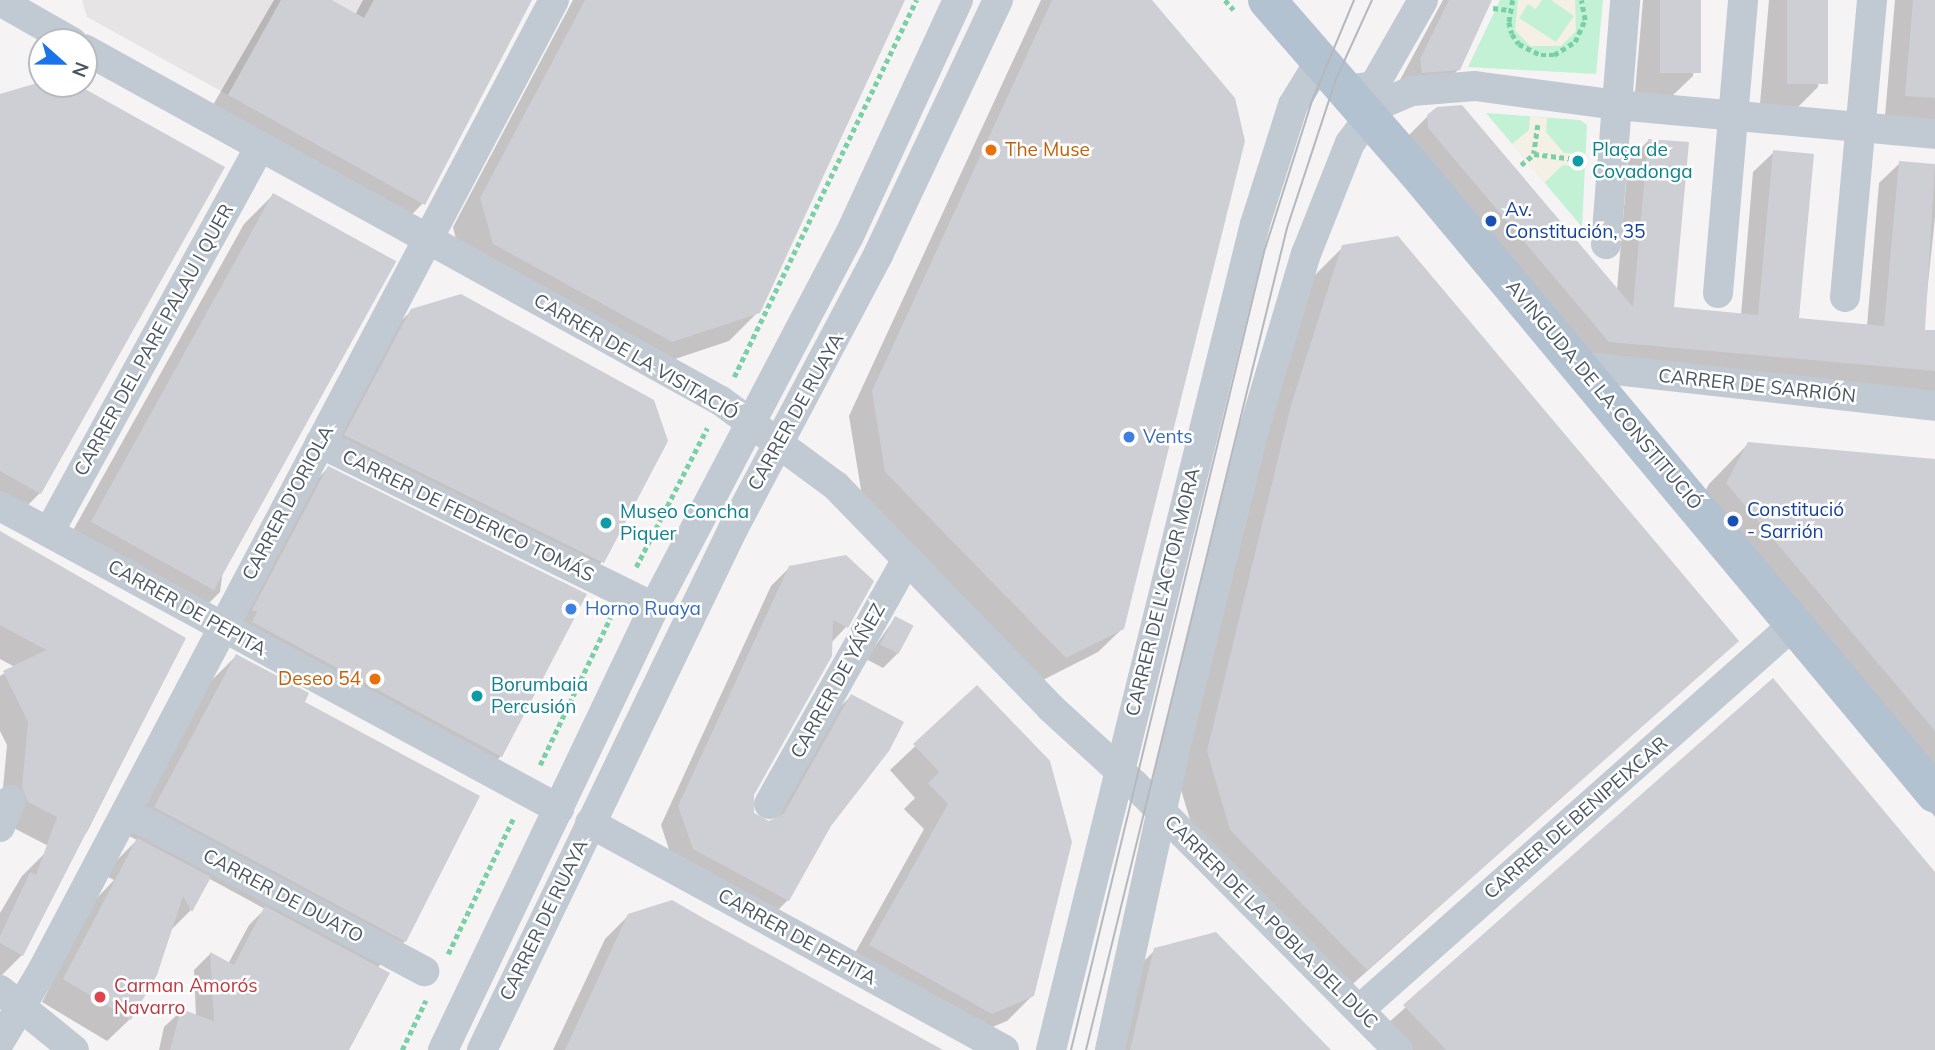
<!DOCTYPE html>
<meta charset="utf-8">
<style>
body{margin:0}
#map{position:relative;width:1935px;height:1050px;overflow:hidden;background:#f5f3f3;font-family:Mulish,sans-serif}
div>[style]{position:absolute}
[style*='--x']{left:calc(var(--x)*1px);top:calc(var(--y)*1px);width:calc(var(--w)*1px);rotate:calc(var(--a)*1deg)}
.education>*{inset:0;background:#e6e4e5}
.green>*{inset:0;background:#c3f1d5}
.sand>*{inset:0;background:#f5f0e5}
.shadow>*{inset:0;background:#0003}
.building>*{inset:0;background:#cdcfd5;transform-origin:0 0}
.path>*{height:4.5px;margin-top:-2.25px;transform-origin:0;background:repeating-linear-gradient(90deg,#7ad0a6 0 5px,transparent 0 8.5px)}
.minor>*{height:30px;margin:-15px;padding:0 15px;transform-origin:15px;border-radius:15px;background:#c1cad2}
.major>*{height:38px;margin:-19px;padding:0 19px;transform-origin:19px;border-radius:19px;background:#b3c2d1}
.tram>*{height:2px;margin:-1px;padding:0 1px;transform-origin:1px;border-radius:1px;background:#b5b8bd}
.dots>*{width:19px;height:19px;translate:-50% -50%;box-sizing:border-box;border:4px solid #fff;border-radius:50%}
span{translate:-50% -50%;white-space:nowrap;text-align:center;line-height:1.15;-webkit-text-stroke:5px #fff;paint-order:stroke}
.food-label{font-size:19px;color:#c56008}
.left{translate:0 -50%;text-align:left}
.right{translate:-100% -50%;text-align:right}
.culture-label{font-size:19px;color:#0d838f}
.transit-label{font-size:19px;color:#164399}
.street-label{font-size:19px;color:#4a5661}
.shop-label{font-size:19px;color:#366cbe}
.health-label{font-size:19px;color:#be3a42}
.north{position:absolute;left:28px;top:28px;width:70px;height:70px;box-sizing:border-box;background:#fff;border:2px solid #b7bbc0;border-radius:50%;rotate:111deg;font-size:19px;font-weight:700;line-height:28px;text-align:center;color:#4a5661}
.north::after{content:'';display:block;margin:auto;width:24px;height:32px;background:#1a73e8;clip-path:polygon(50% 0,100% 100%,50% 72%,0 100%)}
</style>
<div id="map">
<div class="education">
<div style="clip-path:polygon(82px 0,281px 0,228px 95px,87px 17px)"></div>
<div style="clip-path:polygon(332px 0,374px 0,364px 18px)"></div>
</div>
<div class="green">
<div style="clip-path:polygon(1500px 0,1603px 0,1596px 74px,1468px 67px)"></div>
<div style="clip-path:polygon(1486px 113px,1580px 120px,1587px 125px,1582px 227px)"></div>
</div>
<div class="sand">
<div style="clip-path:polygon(1518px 0,1542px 0,1536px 9px,1528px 4px,1519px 18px,1556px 42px,1574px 16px,1551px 0,1575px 0,1576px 31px,1561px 46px,1530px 46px,1515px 30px)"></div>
<div style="clip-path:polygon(1530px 116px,1547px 118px,1546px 132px,1564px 153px,1588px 155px,1587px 168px,1563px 165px,1544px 183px,1512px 144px,1529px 130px)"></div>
</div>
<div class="shadow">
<div style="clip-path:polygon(274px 0,328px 0,355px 15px,363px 0,530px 0,423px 203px,397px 230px,203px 122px)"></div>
<div style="clip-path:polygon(573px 0,903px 0,758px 312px,729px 341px,642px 370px,464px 273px,453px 227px)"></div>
<div style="clip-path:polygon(1041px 0,1150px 0,1123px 628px,1098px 652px,1041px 681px,862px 496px,849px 416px)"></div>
<div style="clip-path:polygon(1443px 0,1490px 0,1459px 69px,1438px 89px,1400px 80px)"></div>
<div style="clip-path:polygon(1643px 0,1699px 0,1693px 76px,1672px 96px,1635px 93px)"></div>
<div style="clip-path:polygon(1769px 0,1826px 0,1818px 87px,1798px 107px,1760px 104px)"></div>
<div style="clip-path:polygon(1895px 0,1935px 0,1935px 120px,1885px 116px)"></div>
<div style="clip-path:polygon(42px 84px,72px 84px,40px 493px,11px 522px,0 516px,0 96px)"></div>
<div style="clip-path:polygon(1428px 116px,1617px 290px,1628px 161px,1649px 140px,1672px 309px,1741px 315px,1753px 172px,1774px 152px,1797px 319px,1867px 326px,1879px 183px,1900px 163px,1935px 166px,1935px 217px,1923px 331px,1935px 332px,1935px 393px,1589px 362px,1407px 137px)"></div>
<div style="clip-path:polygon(273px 195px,220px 592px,191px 621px,62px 550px,244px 224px)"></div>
<div style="clip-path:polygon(1343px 247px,1737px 641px,1337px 998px,1202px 859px,1178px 780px,1263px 435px,1314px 276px)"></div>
<div style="clip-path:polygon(412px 310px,602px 562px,585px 579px,328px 453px,394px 328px)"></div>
<div style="clip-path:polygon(1748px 444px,1935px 461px,1935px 817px,1688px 523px,1709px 484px)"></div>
<div style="clip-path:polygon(328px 468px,501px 756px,482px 774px,235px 629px,309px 487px)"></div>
<div style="clip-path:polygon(0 533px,184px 639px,87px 832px,64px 854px,6px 824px,1px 810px,7px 745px,0 731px,0 676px,15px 667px,0 659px)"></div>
<div style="clip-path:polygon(790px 567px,847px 626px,831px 643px,752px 795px,753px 815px,768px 823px,773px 821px,833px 714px,851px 696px,830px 825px,788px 900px,769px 919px,675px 868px,661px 825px,771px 586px)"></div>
<div style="clip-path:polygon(895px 618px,898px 653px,883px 668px,866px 659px)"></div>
<div style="clip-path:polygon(236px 656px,302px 703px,405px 941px,377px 968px,347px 1050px,159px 1050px,164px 1027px,181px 1011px,196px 1016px,194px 970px,210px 954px,228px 964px,249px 925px,265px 909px,208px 878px,190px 911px,169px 932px,130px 1019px,107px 1041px,42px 1002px,97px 898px,114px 880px,108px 877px,115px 862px,137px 840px,127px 835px,208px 684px)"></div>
<div style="clip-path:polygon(1772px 680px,1935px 874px,1935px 1050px,1396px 1050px,1378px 1032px)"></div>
<div style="clip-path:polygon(977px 688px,1033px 995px,1007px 1021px,966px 1038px,845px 971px,924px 829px,904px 809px,915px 798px,890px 770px)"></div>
<div style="clip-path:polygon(45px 853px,22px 955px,0 977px,0 913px,22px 876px)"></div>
<div style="clip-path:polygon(629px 915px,941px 1050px,553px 1050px,605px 939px)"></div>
<div style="clip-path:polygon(1155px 950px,1329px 1050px,1114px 1050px,1132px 973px)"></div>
</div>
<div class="building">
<div style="clip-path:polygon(281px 0,332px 0,364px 18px,374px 0,532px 0,425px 205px,228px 95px)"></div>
<div style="clip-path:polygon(585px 0,905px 0,760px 313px,672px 342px,493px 244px,480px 198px)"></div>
<div style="clip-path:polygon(1052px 0,1152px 0,1235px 98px,1245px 141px,1124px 629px,1066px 658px,885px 472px,872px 391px)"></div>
<div style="clip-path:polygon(1449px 0,1492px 0,1460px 70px,1422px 73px,1420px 59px)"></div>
<div style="left:1660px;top:0;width:41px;height:73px"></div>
<div style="left:1787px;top:0;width:41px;height:84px"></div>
<div style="clip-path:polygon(1913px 0,1935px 0,1935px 98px,1905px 96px)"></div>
<div style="clip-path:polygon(34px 84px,76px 84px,225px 167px,41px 494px,0 471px,0 94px)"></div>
<div style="clip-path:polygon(1462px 105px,1633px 307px,1648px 139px,1689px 142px,1674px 307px,1758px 315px,1773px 150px,1814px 154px,1799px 318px,1884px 326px,1899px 161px,1935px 164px,1925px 330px,1935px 330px,1935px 371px,1609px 342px,1428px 128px,1427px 115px,1437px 107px)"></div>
<div style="left:273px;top:193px;width:141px;height:376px;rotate:29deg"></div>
<div style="clip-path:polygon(1398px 236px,1739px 641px,1367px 970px,1230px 830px,1207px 751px,1291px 405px,1342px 245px)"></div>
<div style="clip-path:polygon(461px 294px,654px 400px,668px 441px,604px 563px,344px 435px,411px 309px)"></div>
<div style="clip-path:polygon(1748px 442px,1935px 459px,1935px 731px,1726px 483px)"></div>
<div style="clip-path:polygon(328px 466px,587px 594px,502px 757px,252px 622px,257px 612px,252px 610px)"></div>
<div style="clip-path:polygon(0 531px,186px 638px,23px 956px,0 943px,0 936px,30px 872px,36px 875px,57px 817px,28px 802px,22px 787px,28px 722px,3px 671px,46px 650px,0 625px)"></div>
<div style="clip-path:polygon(846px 555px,874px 581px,848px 628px,833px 620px,832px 656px,754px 795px,754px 813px,769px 821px,784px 813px,851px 694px,904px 722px,889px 751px,831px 826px,789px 901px,693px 849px,678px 806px,789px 566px)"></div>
<div style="left:895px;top:616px;width:21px;height:32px;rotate:28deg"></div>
<div style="clip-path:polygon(236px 654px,309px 693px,305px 702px,480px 796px,406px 942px,154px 807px)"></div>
<div style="clip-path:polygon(1773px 678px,1935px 872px,1935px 1050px,1446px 1050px,1403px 1005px)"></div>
<div style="clip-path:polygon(977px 685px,1050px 761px,1072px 842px,1034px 996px,992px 1014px,869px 945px,948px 804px,928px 783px,939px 772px,913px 744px)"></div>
<div style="clip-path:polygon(137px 838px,211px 877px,192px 912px,183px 896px,157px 975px,131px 1020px,63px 979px)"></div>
<div style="clip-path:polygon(672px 900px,705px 919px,943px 1050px,565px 1050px,628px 914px)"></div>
<div style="clip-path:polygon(265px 906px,390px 973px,349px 1050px,170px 1050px,181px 1009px,214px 1021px,210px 952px,234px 965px)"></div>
<div style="clip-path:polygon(1216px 932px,1260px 977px,1331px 1050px,1130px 1050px,1154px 948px)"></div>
</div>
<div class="path">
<div style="--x:1225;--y:0;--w:13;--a:48"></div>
<div style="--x:1513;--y:0;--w:22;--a:100"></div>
<div style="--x:1509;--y:22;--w:12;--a:76"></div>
<div style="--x:1512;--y:34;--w:12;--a:55"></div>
<div style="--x:1519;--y:44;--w:25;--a:27"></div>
<div style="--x:1541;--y:55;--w:13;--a:0"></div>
<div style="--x:1554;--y:55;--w:25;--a:-32"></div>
<div style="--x:1575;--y:42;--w:24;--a:-66"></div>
<div style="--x:1585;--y:20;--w:20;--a:-101"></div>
<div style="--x:1493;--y:8;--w:16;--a:7"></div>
<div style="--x:1538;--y:125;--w:29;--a:98"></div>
<div style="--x:1534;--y:154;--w:49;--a:7"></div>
<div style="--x:1521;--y:165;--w:17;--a:-40"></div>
<div style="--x:734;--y:377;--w:419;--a:-64.2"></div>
<div style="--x:636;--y:567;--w:156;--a:-62.9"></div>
<div style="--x:540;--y:765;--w:163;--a:-64.5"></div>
<div style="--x:448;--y:954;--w:152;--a:-64.3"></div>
<div style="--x:402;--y:1050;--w:55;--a:-64.4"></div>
</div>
<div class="minor">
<div style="--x:0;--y:1;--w:83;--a:29.7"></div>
<div style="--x:84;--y:49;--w:728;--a:28.92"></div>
<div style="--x:721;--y:401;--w:143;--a:36.5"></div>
<div style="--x:836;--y:486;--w:309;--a:45.9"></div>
<div style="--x:1051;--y:708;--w:114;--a:42.5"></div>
<div style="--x:1135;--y:785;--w:373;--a:45.2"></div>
<div style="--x:1346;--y:90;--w:28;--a:-8"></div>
<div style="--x:1374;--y:86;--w:99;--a:-60.3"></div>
<div style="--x:1606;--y:244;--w:245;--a:-85.5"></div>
<div style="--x:1718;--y:293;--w:294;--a:-85.1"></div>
<div style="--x:1845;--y:297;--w:298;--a:-84.8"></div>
<div style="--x:1580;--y:366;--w:357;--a:6.4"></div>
<div style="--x:320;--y:443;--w:372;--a:26.2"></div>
<div style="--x:0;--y:506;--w:636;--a:28.46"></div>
<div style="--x:49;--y:532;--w:438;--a:-61.3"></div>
<div style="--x:769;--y:804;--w:281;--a:-60.6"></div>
<div style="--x:143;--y:821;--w:319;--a:28.1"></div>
<div style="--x:590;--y:823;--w:472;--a:28.7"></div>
<div style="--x:0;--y:827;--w:29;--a:-68"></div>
<div style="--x:0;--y:990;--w:95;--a:39"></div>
<div style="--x:1359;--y:1010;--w:579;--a:-41.57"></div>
<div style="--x:0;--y:1041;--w:79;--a:-58.9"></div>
<div style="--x:41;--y:973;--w:1100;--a:-62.2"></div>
<div style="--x:443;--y:1050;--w:491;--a:-64.5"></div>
<div style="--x:654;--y:607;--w:419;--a:-62.3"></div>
<div style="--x:849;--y:236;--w:260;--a:-65.2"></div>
<div style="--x:482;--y:1050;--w:578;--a:-64.28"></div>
<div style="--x:733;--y:529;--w:310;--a:-62.1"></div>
<div style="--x:878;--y:255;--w:282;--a:-64.8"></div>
<div style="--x:1051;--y:1050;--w:851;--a:-76.13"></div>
<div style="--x:1255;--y:224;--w:125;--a:-72.3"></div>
<div style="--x:1293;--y:105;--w:52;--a:-58.5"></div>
<div style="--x:1110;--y:1050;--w:316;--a:-77.8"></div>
<div style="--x:1177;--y:741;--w:321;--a:-76.1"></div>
<div style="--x:1254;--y:429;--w:183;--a:-73.5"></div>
<div style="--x:1306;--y:254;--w:119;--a:-68.4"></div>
<div style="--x:1350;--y:143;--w:34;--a:-53"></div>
<div style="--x:1370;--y:116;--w:16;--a:-47"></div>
<div style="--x:1381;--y:104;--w:34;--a:-23"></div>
<div style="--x:1412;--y:91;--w:63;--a:-4.5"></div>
<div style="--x:1475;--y:86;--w:143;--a:7.6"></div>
<div style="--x:1617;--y:105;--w:319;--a:5.2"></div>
</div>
<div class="major">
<div style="--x:1267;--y:0;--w:225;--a:49"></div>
<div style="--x:1415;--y:170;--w:812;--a:50.19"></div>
</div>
<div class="tram">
<div style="--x:1071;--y:1050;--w:821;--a:-76.4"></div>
<div style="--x:1264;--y:252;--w:158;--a:-72.4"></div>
<div style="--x:1312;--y:101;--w:109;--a:-67.4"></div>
<div style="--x:1086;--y:1050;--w:846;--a:-76.26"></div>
<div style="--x:1287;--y:228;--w:157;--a:-71.8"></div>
<div style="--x:1336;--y:79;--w:87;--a:-65.5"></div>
</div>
<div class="dots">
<div style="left:991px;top:150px;background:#e8710a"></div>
<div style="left:1578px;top:161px;background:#0f9aa8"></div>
<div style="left:1491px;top:221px;background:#1a4fb4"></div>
<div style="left:1129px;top:437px;background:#3f7fe0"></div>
<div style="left:1733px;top:521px;background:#1a4fb4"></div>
<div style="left:606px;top:523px;background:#0f9aa8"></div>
<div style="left:571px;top:609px;background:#3f7fe0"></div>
<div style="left:375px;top:679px;background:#e8710a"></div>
<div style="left:477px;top:696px;background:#0f9aa8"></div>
<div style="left:100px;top:997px;background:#e0444e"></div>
</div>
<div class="food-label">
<span class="left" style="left:1005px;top:150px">The Muse</span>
<span class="right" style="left:361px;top:679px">Deseo 54</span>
</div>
<div class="culture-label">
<span class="left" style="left:1592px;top:161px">Plaça de<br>Covadonga</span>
<span class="left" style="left:620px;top:523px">Museo Concha<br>Piquer</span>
<span class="left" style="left:491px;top:696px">Borumbaia<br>Percusión</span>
</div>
<div class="transit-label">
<span class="left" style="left:1505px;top:221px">Av.<br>Constitución, 35</span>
<span class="left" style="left:1747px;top:521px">Constitució<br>- Sarrión</span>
</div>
<div class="street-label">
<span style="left:154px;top:340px;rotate:-61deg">CARRER DEL PARE PALAU I QUER</span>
<span style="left:636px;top:357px;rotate:30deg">CARRER DE LA VISITACIÓ</span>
<span style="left:1757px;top:386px;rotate:6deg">CARRER DE SARRIÓN</span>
<span style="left:1604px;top:395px;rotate:50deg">AVINGUDA DE LA CONSTITUCIÓ</span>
<span style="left:796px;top:412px;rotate:-61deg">CARRER DE RUAYA</span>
<span style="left:288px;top:503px;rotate:-62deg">CARRER D'ORIOLA</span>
<span style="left:468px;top:516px;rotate:26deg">CARRER DE FEDERICO TOMÁS</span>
<span style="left:1163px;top:592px;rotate:-76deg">CARRER DE L'ACTOR MORA</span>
<span style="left:187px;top:608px;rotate:29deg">CARRER DE PEPITA</span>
<span style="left:838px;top:681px;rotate:-61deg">CARRER DE YÁÑEZ</span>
<span style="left:1576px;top:818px;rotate:-41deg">CARRER DE BENIPEIXCAR</span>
<span style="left:283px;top:896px;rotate:28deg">CARRER DE DUATO</span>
<span style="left:544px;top:920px;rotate:-64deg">CARRER DE RUAYA</span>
<span style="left:1271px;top:922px;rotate:45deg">CARRER DE LA POBLA DEL DUC</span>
<span style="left:797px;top:937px;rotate:29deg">CARRER DE PEPITA</span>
</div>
<div class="shop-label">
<span class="left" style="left:1143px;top:437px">Vents</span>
<span class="left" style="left:585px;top:609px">Horno Ruaya</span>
</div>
<div class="health-label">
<span class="left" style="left:114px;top:997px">Carman Amorós<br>Navarro</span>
</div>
<div class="north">N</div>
</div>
